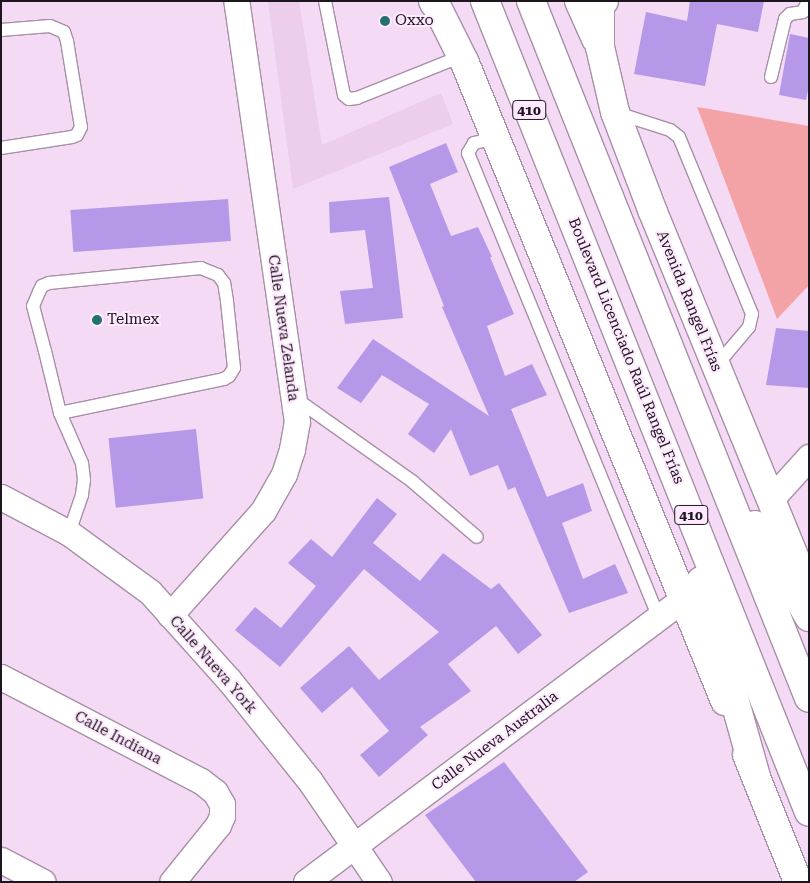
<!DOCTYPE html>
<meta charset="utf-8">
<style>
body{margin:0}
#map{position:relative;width:810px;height:883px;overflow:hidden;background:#f4daf4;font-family:"Roboto Serif",serif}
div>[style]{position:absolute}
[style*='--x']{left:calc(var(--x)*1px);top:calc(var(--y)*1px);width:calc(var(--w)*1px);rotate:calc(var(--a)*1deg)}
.built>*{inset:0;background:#eccdec}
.green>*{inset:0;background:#f3a3a6}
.building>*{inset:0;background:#b598e8;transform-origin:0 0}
.roads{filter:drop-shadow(1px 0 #a78fa7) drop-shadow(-1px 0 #a78fa7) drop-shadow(0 1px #a78fa7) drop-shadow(0 -1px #a78fa7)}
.service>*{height:12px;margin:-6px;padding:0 6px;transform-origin:6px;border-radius:6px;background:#fff}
.minor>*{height:25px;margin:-12.5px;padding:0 12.5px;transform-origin:12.5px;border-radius:12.5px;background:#fff}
.secondary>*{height:28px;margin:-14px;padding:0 14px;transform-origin:14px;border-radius:14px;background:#fff}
.primary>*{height:28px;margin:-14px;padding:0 14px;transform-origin:14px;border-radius:14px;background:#fff}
.dots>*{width:14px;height:14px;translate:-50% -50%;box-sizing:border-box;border:2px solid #fee9fe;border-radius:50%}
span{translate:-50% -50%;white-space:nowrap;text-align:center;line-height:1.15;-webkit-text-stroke:4px #fee9fe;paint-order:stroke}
.shield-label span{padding:1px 4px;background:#fee9fe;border:1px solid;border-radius:4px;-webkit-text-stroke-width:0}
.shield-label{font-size:14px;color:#1e161e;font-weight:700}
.poi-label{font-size:15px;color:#1e161e}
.left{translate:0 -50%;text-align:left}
.street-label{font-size:15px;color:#1e161e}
.frame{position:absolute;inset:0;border:2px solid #1e161e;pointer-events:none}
</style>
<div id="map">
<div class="built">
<div style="clip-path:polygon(268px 1px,299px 1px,322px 145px,441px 93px,453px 124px,293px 189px)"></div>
</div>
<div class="green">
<div style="clip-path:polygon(697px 107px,809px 126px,809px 285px,777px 319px)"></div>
</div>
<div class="building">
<div style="clip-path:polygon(690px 1px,764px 1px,758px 32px,717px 24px,705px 86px,634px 74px,646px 12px,687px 21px)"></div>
<div style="clip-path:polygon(790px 34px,809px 38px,809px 85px,806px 100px,779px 95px)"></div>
<div style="clip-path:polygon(446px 143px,458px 172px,430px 184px,451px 236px,478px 227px,492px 257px,490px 257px,514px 314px,487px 326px,505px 376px,532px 364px,547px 395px,511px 409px,547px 497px,583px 483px,592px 511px,562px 523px,583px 579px,615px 564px,628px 593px,569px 613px,515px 487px,508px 490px,498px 465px,470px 476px,451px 429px,434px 453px,408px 434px,429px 404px,382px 375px,361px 403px,337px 388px,373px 339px,489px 416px,442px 307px,444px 306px,389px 167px)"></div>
<div style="clip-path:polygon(389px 197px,403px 318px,345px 324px,340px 291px,373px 288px,365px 230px,330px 233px,329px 202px)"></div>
<div style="left:228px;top:199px;width:42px;height:158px;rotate:86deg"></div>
<div style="clip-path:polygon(776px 328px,809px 331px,809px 388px,766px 385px)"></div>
<div style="left:196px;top:429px;width:70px;height:88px;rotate:84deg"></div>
<div style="clip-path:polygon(377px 498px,397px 514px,373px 543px,420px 581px,443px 553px,491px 589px,499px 583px,542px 635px,518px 654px,496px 626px,448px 664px,471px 691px,420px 727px,428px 735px,379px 777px,360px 755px,389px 731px,352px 687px,322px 713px,300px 688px,349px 646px,379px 680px,439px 632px,364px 569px,280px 667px,235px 630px,255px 607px,281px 628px,316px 586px,288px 563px,311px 539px,332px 557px)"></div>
<div style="clip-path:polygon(504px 762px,588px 872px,574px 882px,476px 882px,425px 815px)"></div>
</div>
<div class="roads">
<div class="service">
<div style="--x:325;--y:1;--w:96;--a:78.6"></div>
<div style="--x:344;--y:95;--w:6;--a:39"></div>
<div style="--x:349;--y:99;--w:8;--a:-7"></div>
<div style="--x:357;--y:98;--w:113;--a:-21.8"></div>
<div style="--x:1;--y:30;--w:49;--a:-4.7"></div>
<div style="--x:50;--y:26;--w:15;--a:23"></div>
<div style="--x:64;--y:32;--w:9;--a:72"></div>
<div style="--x:67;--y:41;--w:87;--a:80.8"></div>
<div style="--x:81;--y:127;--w:9;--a:117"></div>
<div style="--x:77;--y:135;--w:5;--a:158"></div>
<div style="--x:72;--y:137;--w:72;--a:171.2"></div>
<div style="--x:771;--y:77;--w:60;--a:-76.4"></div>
<div style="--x:785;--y:19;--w:7;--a:-45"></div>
<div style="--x:790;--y:14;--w:13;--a:-9"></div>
<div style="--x:803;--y:12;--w:12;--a:-66"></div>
<div style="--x:617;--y:113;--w:56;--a:17.8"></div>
<div style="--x:670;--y:130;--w:11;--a:38"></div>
<div style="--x:679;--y:137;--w:191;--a:67.6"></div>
<div style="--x:752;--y:314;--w:13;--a:103"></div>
<div style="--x:749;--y:327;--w:51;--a:130.2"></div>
<div style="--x:496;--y:138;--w:23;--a:167"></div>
<div style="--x:474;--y:143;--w:12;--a:121"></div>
<div style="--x:468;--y:153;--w:503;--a:67.67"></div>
<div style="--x:295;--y:398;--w:145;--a:35.4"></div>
<div style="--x:413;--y:482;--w:84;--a:40.7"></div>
<div style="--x:60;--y:413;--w:167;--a:-11.7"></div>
<div style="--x:224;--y:379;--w:6;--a:-31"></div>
<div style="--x:229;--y:376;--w:9;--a:-58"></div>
<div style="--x:234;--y:368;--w:67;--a:-96"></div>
<div style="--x:227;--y:301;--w:18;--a:-99"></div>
<div style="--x:224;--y:283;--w:10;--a:-127"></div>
<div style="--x:218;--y:275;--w:18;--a:-158"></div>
<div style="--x:201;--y:268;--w:153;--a:174.4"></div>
<div style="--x:49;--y:283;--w:8;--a:157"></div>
<div style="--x:42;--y:286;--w:7;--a:117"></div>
<div style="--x:39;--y:292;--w:15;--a:113"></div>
<div style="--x:33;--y:306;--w:47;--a:75.1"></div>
<div style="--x:45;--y:351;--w:64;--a:76.4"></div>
<div style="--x:60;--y:413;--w:55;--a:66.3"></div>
<div style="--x:82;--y:463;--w:17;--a:83"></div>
<div style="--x:84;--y:480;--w:15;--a:98"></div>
<div style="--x:82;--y:495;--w:40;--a:108.9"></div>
</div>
<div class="minor">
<div style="--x:1;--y:497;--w:77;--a:27.9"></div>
<div style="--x:69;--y:533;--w:100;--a:36.1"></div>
<div style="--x:150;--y:592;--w:118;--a:48.1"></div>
<div style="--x:229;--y:680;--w:129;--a:51.3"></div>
<div style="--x:310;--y:781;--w:122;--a:55.7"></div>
<div style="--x:771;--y:499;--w:57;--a:-47.9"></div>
<div style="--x:170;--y:615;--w:140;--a:-48.2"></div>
<div style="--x:263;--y:511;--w:43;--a:-60.4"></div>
<div style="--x:284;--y:474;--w:26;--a:-72"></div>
<div style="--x:292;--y:449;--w:27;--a:-80"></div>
<div style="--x:297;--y:422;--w:425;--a:-98.2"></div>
<div style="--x:1;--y:677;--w:225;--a:27.5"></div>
<div style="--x:201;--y:781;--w:18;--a:38"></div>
<div style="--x:215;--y:792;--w:14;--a:60"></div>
<div style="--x:222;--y:804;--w:12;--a:90"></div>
<div style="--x:222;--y:816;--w:10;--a:114"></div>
<div style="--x:218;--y:825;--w:73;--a:128.9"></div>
<div style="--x:1;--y:860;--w:47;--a:27.6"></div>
<div style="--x:306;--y:882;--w:471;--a:-36.9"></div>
</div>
<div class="secondary">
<div style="--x:434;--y:1;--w:69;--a:63.4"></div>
<div style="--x:465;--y:63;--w:689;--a:67.83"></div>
<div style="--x:579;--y:1;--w:42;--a:65.9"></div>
<div style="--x:600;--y:1;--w:46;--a:90"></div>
<div style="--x:600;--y:47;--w:67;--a:77"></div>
<div style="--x:615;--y:112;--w:107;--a:69.2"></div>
<div style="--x:653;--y:212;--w:411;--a:67.7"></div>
<div style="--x:747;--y:755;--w:137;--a:68.1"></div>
</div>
<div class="primary">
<div style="--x:433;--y:1;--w:2;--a:63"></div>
<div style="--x:485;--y:1;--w:873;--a:68.22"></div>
<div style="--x:531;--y:1;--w:750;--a:68.26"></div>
<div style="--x:600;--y:7;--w:7;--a:-56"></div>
<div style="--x:755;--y:525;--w:107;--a:59.6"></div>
<div style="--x:701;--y:581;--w:204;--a:74.3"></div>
</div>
</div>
<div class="dots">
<div style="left:385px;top:21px;background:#247072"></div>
<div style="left:97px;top:320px;background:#247072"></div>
</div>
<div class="shield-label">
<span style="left:529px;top:110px">410</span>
<span style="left:691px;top:515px">410</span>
</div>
<div class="poi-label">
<span class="left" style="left:395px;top:21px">Oxxo</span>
<span class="left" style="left:107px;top:320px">Telmex</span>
</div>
<div class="street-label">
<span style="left:689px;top:301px;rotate:68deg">Avenida Rangel Frías</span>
<span style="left:283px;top:328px;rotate:82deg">Calle Nueva Zelanda</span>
<span style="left:626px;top:351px;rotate:68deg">Boulevard Licenciado Raúl Rangel Frías</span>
<span style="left:213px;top:665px;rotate:49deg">Calle Nueva York</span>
<span style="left:118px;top:738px;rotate:28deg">Calle Indiana</span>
<span style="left:495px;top:741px;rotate:-37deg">Calle Nueva Australia</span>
</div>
<div class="frame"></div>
</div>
